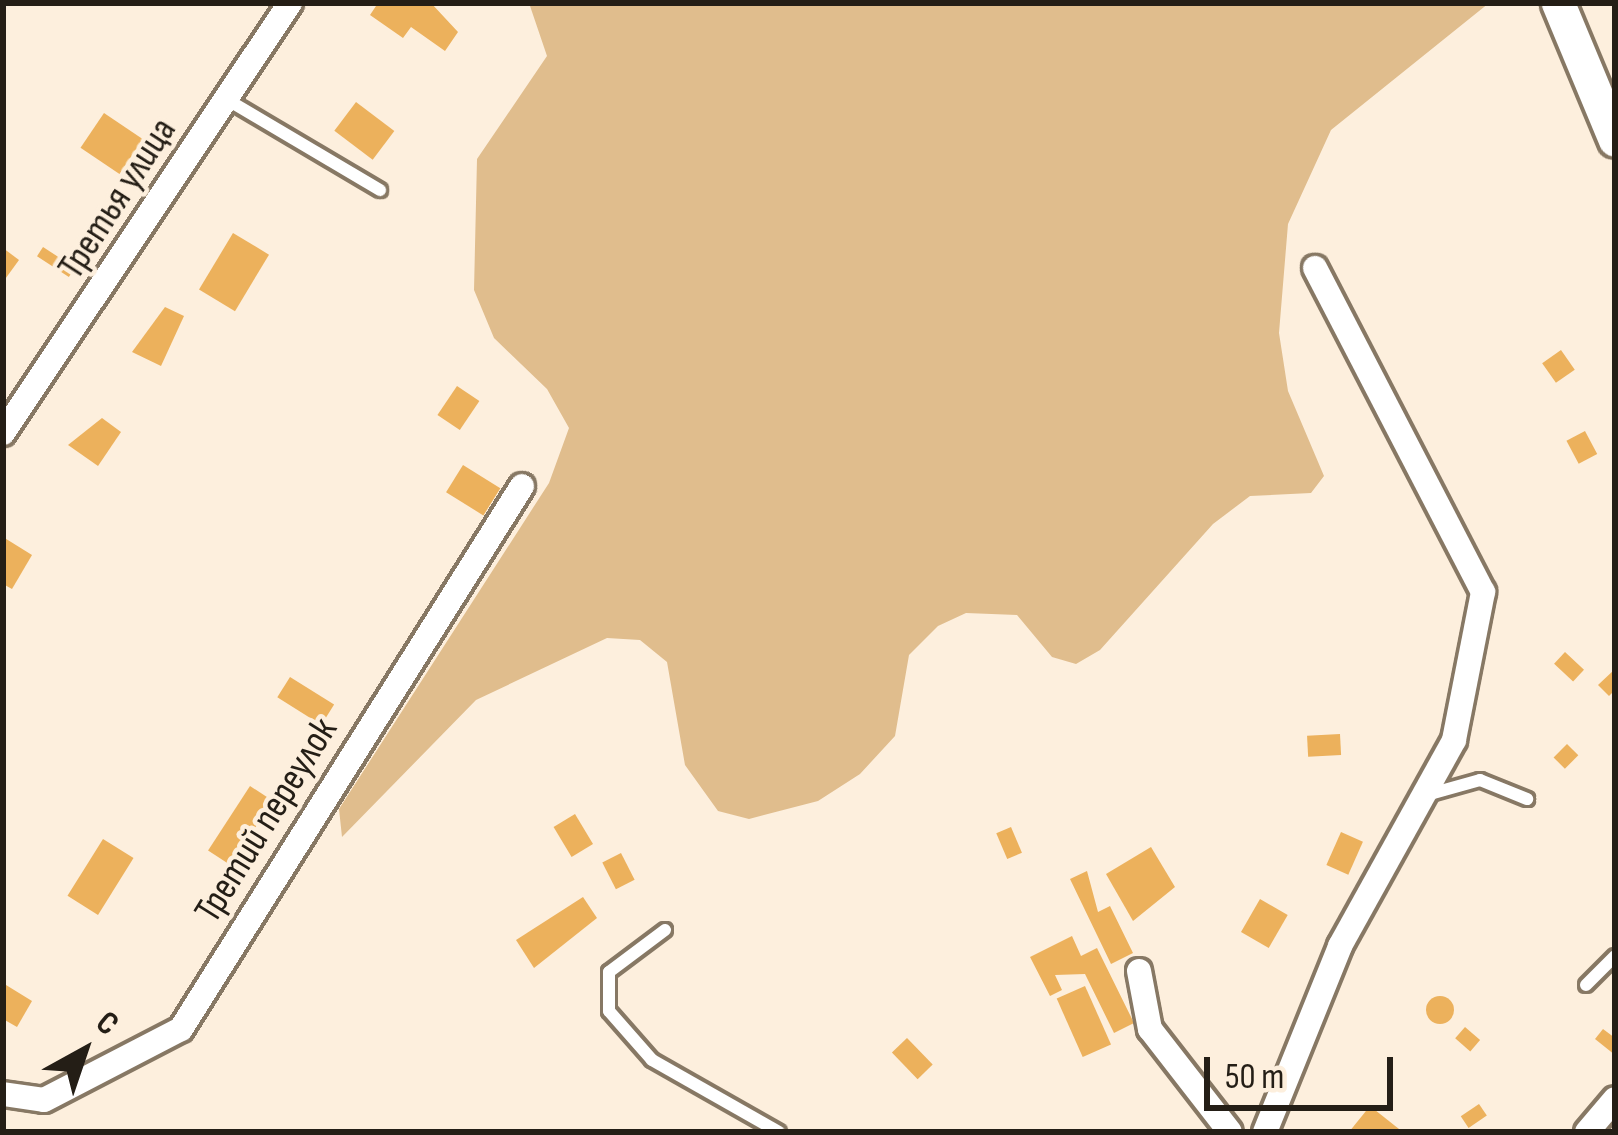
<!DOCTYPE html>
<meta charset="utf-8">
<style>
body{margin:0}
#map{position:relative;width:1618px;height:1135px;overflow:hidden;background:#fdefdd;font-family:"Sofia Sans Condensed",sans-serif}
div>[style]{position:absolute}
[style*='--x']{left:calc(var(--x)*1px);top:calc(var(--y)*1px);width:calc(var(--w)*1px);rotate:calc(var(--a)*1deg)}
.green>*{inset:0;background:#e0bd8d}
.building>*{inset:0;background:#ecb15c;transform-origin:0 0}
.round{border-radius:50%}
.roads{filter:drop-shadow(3px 0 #877864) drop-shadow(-3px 0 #877864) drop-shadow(0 3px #877864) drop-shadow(0 -3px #877864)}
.lane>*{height:12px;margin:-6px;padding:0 6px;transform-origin:6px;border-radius:6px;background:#fff}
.street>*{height:24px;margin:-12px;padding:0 12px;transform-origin:12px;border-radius:12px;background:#fff}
.secondary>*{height:33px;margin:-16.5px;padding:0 16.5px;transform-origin:16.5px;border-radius:16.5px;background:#fff}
span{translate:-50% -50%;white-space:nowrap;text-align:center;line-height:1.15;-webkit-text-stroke:9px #fdefdd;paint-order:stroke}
.street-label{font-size:39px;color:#241e16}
.frame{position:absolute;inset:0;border:6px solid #241e16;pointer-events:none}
.north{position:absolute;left:24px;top:991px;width:120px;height:120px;-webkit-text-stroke:9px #fdefdd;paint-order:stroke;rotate:40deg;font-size:33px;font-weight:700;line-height:48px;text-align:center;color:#241e16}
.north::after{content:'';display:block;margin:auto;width:42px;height:54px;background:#241e16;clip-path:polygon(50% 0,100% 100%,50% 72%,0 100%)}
.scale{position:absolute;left:1204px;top:1057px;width:189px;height:54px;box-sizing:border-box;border:6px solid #241e16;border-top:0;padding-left:15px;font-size:36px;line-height:42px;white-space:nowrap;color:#241e16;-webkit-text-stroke:9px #fdefdd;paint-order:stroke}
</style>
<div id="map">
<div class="green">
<div style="clip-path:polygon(529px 3px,1489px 3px,1331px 130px,1288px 224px,1279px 333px,1288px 391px,1324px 476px,1311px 493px,1250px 496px,1213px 524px,1100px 650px,1076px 664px,1052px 657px,1017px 615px,966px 613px,938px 626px,909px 655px,895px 736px,860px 774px,818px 801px,749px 819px,718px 811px,685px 765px,667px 662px,640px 640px,607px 638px,476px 700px,342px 837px,339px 809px,549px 483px,569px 428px,547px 389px,494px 338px,474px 290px,477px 159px,547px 56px)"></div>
</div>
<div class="building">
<div style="clip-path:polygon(378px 3px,431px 3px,458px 32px,445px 51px,411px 27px,403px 38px,370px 15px)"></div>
<div style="left:356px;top:102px;width:48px;height:36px;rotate:37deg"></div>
<div style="left:104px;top:113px;width:47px;height:42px;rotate:34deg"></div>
<div style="left:233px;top:233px;width:42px;height:66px;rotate:31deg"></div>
<div style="left:43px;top:247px;width:38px;height:11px;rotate:33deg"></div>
<div style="clip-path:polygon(3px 248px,19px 260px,3px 282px)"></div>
<div style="clip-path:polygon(165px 307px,184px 316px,161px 366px,132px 352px)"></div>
<div style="left:1561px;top:350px;width:24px;height:23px;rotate:55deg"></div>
<div style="left:457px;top:386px;width:27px;height:35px;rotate:34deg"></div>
<div style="clip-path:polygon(102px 418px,121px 432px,98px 466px,68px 445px)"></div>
<div style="left:1585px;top:431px;width:26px;height:21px;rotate:62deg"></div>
<div style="left:463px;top:465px;width:44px;height:32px;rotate:32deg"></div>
<div style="clip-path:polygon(3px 537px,32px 555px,12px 589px,3px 584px)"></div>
<div style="left:1565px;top:652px;width:26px;height:16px;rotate:43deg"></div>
<div style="clip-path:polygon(1615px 669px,1615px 690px,1609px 696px,1598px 685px)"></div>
<div style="left:290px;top:677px;width:52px;height:24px;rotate:32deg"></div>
<div style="left:1340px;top:734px;width:21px;height:33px;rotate:87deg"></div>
<div style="left:1567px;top:744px;width:16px;height:19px;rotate:45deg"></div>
<div style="left:250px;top:786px;width:27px;height:77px;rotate:33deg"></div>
<div style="left:575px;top:814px;width:35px;height:25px;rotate:59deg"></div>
<div style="left:1011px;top:827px;width:28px;height:16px;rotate:67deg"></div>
<div style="left:1341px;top:832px;width:24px;height:36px;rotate:24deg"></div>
<div style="left:103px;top:839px;width:36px;height:67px;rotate:32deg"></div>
<div style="clip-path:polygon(1151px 847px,1175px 887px,1133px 921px,1106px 874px)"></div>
<div style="left:621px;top:853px;width:30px;height:21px;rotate:63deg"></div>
<div style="clip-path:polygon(1087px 871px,1098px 912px,1110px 906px,1133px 953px,1111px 964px,1070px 879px)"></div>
<div style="clip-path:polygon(583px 897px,597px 918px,534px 968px,516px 940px)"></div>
<div style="left:1260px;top:899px;width:32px;height:38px;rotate:30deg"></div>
<div style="clip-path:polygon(1072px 936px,1081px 956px,1097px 948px,1134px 1023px,1114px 1033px,1085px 974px,1055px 975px,1062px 990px,1050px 996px,1030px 957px)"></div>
<div style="clip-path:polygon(6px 985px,32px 1001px,17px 1027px,3px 1019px)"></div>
<div style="left:1085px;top:986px;width:64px;height:31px;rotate:66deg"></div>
<div class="round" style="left:1426px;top:996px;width:28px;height:28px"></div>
<div style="left:1465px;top:1027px;width:20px;height:15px;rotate:41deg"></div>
<div style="clip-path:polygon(1603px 1029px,1615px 1038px,1615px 1055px,1595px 1039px)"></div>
<div style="left:907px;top:1038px;width:37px;height:21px;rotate:46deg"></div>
<div style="left:1479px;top:1104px;width:14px;height:22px;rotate:56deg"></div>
<div style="clip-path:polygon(1370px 1106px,1399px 1129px,1397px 1132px,1349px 1132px)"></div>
</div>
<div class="roads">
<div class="lane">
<div style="--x:226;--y:99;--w:179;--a:30.6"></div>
<div style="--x:1430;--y:794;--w:52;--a:-15.6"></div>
<div style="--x:1480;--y:780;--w:51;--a:22"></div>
<div style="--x:665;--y:930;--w:70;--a:143.1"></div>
<div style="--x:609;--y:972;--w:39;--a:90"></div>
<div style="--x:609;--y:1011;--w:65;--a:48.7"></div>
<div style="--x:652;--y:1060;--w:146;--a:29.6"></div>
<div style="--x:1586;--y:985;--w:41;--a:-45"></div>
</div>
<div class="street">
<div style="--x:3;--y:433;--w:517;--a:-56.28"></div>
<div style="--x:1139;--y:971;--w:59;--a:79.3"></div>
<div style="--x:1150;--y:1029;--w:130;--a:52.2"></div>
<div style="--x:3;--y:1094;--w:41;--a:8.3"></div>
<div style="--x:44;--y:1100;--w:154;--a:-27.4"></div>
<div style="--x:181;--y:1029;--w:641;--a:-57.87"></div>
<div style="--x:1265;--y:1132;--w:201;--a:-68"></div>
<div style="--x:1340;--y:946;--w:235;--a:-61"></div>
<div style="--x:1454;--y:740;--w:151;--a:-78.9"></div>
<div style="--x:1483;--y:592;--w:365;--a:-117.4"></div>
<div style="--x:1587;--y:1132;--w:43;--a:-49.7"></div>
</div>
<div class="secondary">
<div style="--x:1558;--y:3;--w:148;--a:67.4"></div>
</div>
</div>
<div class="street-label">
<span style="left:118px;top:199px;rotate:-57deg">Третья улица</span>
<span style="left:267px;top:821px;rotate:-58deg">Третий переулок</span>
</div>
<div class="frame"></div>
<div class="north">С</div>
<div class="scale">50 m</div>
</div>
